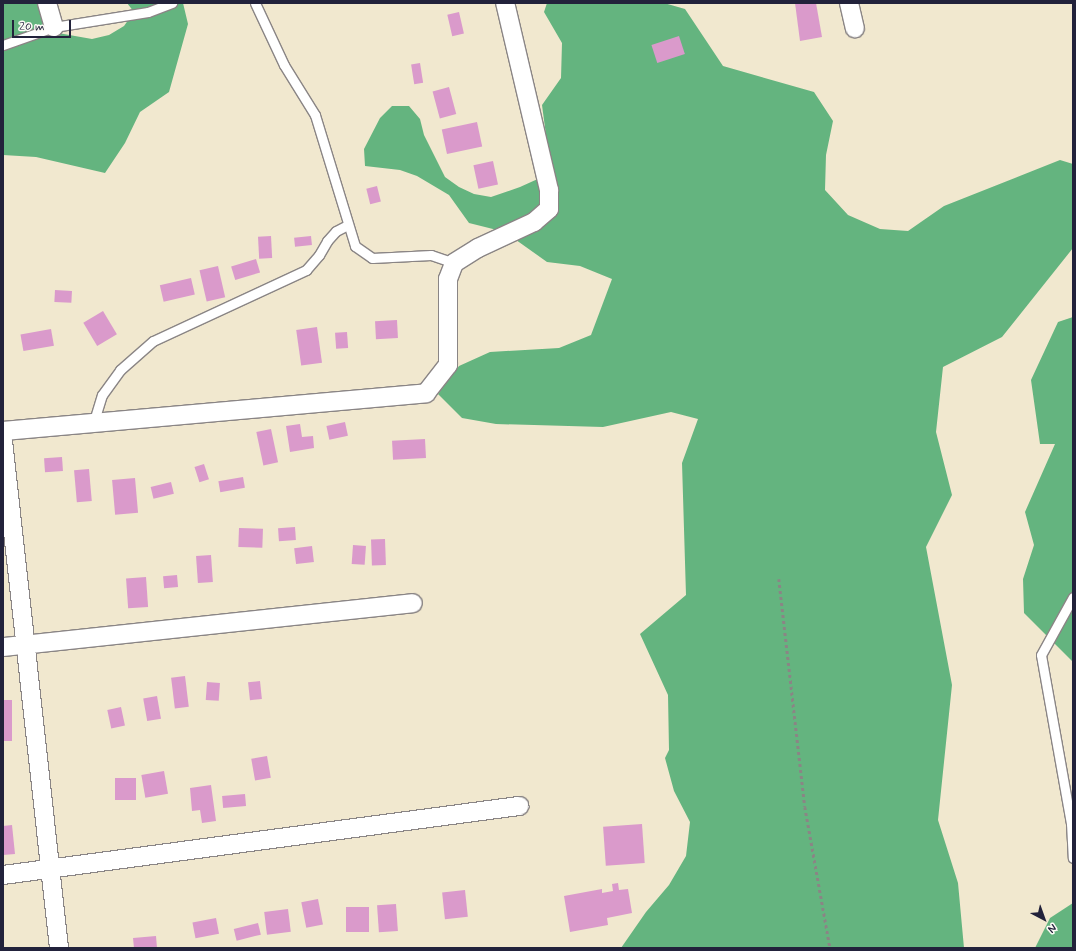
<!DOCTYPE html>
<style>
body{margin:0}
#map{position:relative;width:1076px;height:951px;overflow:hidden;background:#f1e8cf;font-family:Mynerve,sans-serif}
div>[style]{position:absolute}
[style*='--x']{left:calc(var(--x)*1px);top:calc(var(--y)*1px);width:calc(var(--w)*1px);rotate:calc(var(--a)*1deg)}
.forest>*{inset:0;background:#64b47f}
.building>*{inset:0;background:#da9acb;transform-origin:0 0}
.path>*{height:2.5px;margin-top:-1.25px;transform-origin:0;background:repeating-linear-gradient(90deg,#8a8585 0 3px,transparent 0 6px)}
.roads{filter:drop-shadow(1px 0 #8a8585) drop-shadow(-1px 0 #8a8585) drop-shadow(0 1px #8a8585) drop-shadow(0 -1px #8a8585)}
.lane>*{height:9px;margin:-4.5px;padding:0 4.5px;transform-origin:4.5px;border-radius:4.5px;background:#fff}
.street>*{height:18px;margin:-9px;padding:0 9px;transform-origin:9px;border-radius:9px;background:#fff}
span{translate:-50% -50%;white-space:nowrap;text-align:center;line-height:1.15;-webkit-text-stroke:3.5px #fdfcf7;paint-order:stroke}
.frame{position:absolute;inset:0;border:4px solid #22223b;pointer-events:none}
.north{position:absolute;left:1024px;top:899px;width:40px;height:40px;-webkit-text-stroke:3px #fdfcf7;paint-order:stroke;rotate:139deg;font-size:11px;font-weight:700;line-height:16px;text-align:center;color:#22223b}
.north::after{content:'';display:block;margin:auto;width:14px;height:18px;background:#22223b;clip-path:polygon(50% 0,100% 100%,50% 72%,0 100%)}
.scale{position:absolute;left:12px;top:20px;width:59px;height:18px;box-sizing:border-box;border:2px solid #22223b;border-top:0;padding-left:5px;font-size:12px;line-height:14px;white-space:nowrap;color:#22223b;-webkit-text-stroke:3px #fdfcf7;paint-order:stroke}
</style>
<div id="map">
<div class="forest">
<div style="clip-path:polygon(3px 3px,42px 3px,58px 33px,92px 39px,109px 35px,124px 26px,134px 12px,127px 3px,183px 3px,188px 24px,169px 92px,140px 112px,125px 143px,105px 173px,36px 157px,3px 155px)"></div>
<div style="clip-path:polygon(547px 3px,664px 3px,685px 9px,723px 66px,814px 92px,833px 121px,826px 155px,825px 190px,848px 215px,880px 229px,908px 231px,944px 206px,1060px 160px,1073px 164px,1073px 248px,1002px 337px,943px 367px,936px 432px,952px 495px,926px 547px,952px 685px,938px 820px,958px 883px,964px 948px,621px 948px,646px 912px,669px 885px,686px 856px,690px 822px,674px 791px,665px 758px,669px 750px,668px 695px,640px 634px,686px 595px,682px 463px,698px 419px,671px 412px,603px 427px,496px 424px,462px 418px,438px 394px,459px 366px,490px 352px,559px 348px,591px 335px,612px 279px,580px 266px,547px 262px,505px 232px,469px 223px,449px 195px,417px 176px,400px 170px,365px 166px,364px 149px,380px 118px,392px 106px,409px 106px,420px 119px,424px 135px,445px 177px,459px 187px,474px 194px,491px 197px,520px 187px,551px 173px,542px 105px,561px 78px,562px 43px,544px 12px)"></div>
<div style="clip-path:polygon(1073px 317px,1073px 665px,1072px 661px,1024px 613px,1023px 579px,1034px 545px,1025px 512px,1055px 444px,1040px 444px,1031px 380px,1058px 322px)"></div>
<div style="clip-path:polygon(1073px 903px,1073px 948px,1035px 948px,1050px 918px)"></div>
</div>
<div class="building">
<div style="clip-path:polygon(795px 3px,816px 3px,822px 37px,800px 41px)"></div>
<div style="left:459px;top:12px;width:22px;height:12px;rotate:77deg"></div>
<div style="left:679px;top:36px;width:19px;height:29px;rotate:72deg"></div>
<div style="left:420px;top:63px;width:20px;height:9px;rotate:81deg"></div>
<div style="left:449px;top:87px;width:28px;height:17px;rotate:75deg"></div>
<div style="left:477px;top:122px;width:25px;height:36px;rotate:78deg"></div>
<div style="left:493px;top:161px;width:24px;height:20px;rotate:78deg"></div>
<div style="left:377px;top:186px;width:16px;height:11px;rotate:76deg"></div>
<div style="left:271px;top:236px;width:22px;height:13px;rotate:87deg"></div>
<div style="left:311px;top:236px;width:9px;height:17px;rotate:84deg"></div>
<div style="left:256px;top:259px;width:14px;height:26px;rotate:73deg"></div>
<div style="left:218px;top:266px;width:32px;height:19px;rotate:77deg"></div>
<div style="left:191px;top:278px;width:17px;height:32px;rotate:77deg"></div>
<div style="left:55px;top:290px;width:17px;height:12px;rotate:3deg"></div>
<div style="left:103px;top:311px;width:27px;height:23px;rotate:59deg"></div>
<div style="left:397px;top:320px;width:18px;height:22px;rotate:87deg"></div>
<div style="left:317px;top:327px;width:36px;height:21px;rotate:82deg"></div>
<div style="left:51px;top:329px;width:17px;height:31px;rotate:80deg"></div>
<div style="left:347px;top:332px;width:16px;height:12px;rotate:86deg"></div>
<div style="left:345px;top:422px;width:14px;height:19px;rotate:78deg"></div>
<div style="clip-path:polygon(300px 424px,302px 437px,313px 436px,314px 448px,290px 452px,286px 426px)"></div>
<div style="left:271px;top:429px;width:34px;height:15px;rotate:78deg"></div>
<div style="left:425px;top:439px;width:19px;height:33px;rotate:87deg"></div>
<div style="left:62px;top:457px;width:14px;height:18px;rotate:86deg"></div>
<div style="left:204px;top:464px;width:16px;height:10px;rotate:72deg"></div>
<div style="left:89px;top:469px;width:32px;height:15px;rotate:85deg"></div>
<div style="left:243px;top:477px;width:11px;height:25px;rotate:80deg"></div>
<div style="left:135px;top:478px;width:35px;height:23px;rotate:85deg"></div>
<div style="left:171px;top:482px;width:12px;height:21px;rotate:76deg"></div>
<div style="left:295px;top:527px;width:13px;height:17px;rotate:86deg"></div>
<div style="left:239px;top:528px;width:24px;height:19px;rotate:2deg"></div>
<div style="left:385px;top:539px;width:26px;height:14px;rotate:88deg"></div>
<div style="left:353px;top:545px;width:13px;height:19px;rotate:4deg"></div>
<div style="left:312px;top:546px;width:16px;height:18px;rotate:83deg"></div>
<div style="left:211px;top:555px;width:27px;height:15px;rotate:86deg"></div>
<div style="left:177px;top:575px;width:12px;height:14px;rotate:85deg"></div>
<div style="left:146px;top:577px;width:30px;height:20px;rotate:86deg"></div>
<div style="left:185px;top:676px;width:31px;height:14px;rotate:83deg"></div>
<div style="left:260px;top:681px;width:18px;height:12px;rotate:84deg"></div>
<div style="left:207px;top:682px;width:13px;height:18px;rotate:4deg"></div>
<div style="left:157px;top:696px;width:23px;height:14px;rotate:80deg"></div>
<div style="left:3px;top:700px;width:9px;height:41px"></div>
<div style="left:121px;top:707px;width:19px;height:14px;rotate:78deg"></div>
<div style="left:267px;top:756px;width:22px;height:16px;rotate:80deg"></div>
<div style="left:164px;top:771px;width:23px;height:23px;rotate:80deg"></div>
<div style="left:115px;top:778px;width:21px;height:22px"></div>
<div style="clip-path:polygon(211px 785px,216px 821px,202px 823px,200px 810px,192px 811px,190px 788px)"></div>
<div style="left:245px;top:794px;width:12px;height:23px;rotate:85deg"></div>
<div style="left:642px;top:824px;width:39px;height:39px;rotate:86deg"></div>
<div style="clip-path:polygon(12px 825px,15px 854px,3px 855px,3px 826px)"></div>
<div style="clip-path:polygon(618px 883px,619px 890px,628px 889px,632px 913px,607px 918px,608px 925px,570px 932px,564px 896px,602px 889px,602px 893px,613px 891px,612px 884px)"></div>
<div style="left:465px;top:890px;width:27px;height:23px;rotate:84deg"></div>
<div style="left:318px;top:899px;width:26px;height:17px;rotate:79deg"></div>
<div style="left:396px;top:904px;width:27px;height:19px;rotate:86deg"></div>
<div style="left:346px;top:907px;width:23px;height:25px"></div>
<div style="left:288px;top:909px;width:23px;height:24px;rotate:83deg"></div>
<div style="left:216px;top:918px;width:16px;height:24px;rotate:79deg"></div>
<div style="left:258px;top:923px;width:12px;height:25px;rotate:76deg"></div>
<div style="clip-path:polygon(156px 936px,157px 948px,134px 948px,133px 938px)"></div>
</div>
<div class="path">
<div style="--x:779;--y:579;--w:229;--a:83.5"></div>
<div style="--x:805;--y:807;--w:143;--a:79.9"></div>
</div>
<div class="roads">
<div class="lane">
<div style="--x:255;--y:3;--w:68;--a:64.9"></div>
<div style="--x:284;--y:65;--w:59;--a:58.2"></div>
<div style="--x:315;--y:115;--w:137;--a:73"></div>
<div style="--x:355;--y:246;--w:21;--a:35"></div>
<div style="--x:372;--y:258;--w:59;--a:-2.9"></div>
<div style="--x:431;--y:255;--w:24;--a:19"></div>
<div style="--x:3;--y:45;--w:54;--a:-19.4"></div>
<div style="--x:54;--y:27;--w:95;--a:-9.1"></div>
<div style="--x:148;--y:12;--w:26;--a:-21"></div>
<div style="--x:93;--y:424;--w:30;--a:-73"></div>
<div style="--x:102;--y:395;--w:31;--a:-54"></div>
<div style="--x:120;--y:370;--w:44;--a:-41.3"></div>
<div style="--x:153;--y:341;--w:169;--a:-24.9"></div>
<div style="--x:306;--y:270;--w:20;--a:-49"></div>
<div style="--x:319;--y:255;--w:16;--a:-60"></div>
<div style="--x:327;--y:241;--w:13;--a:-48"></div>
<div style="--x:336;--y:231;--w:13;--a:-27"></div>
<div style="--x:1073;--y:597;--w:66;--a:118.9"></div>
<div style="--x:1041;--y:655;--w:171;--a:79.9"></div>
<div style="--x:1071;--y:823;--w:35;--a:87"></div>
</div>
<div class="street">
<div style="--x:47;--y:3;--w:25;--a:74"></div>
<div style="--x:849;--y:3;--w:26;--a:77"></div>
<div style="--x:3;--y:431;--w:425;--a:-5.1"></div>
<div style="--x:426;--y:393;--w:36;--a:-52"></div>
<div style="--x:448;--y:365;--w:86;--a:-90"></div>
<div style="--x:448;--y:279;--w:17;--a:-69"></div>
<div style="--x:454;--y:263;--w:28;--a:-32"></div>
<div style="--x:478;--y:248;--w:62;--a:-24.9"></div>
<div style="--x:534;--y:222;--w:20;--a:-41"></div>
<div style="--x:549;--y:209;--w:19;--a:-90"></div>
<div style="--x:549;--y:190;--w:192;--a:-103.2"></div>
<div style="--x:3;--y:441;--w:510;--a:83.7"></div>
<div style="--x:3;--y:647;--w:412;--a:-6.1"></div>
<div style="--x:3;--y:875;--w:521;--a:-7.62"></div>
</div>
</div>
<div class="frame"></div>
<div class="north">N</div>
<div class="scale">20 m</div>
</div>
